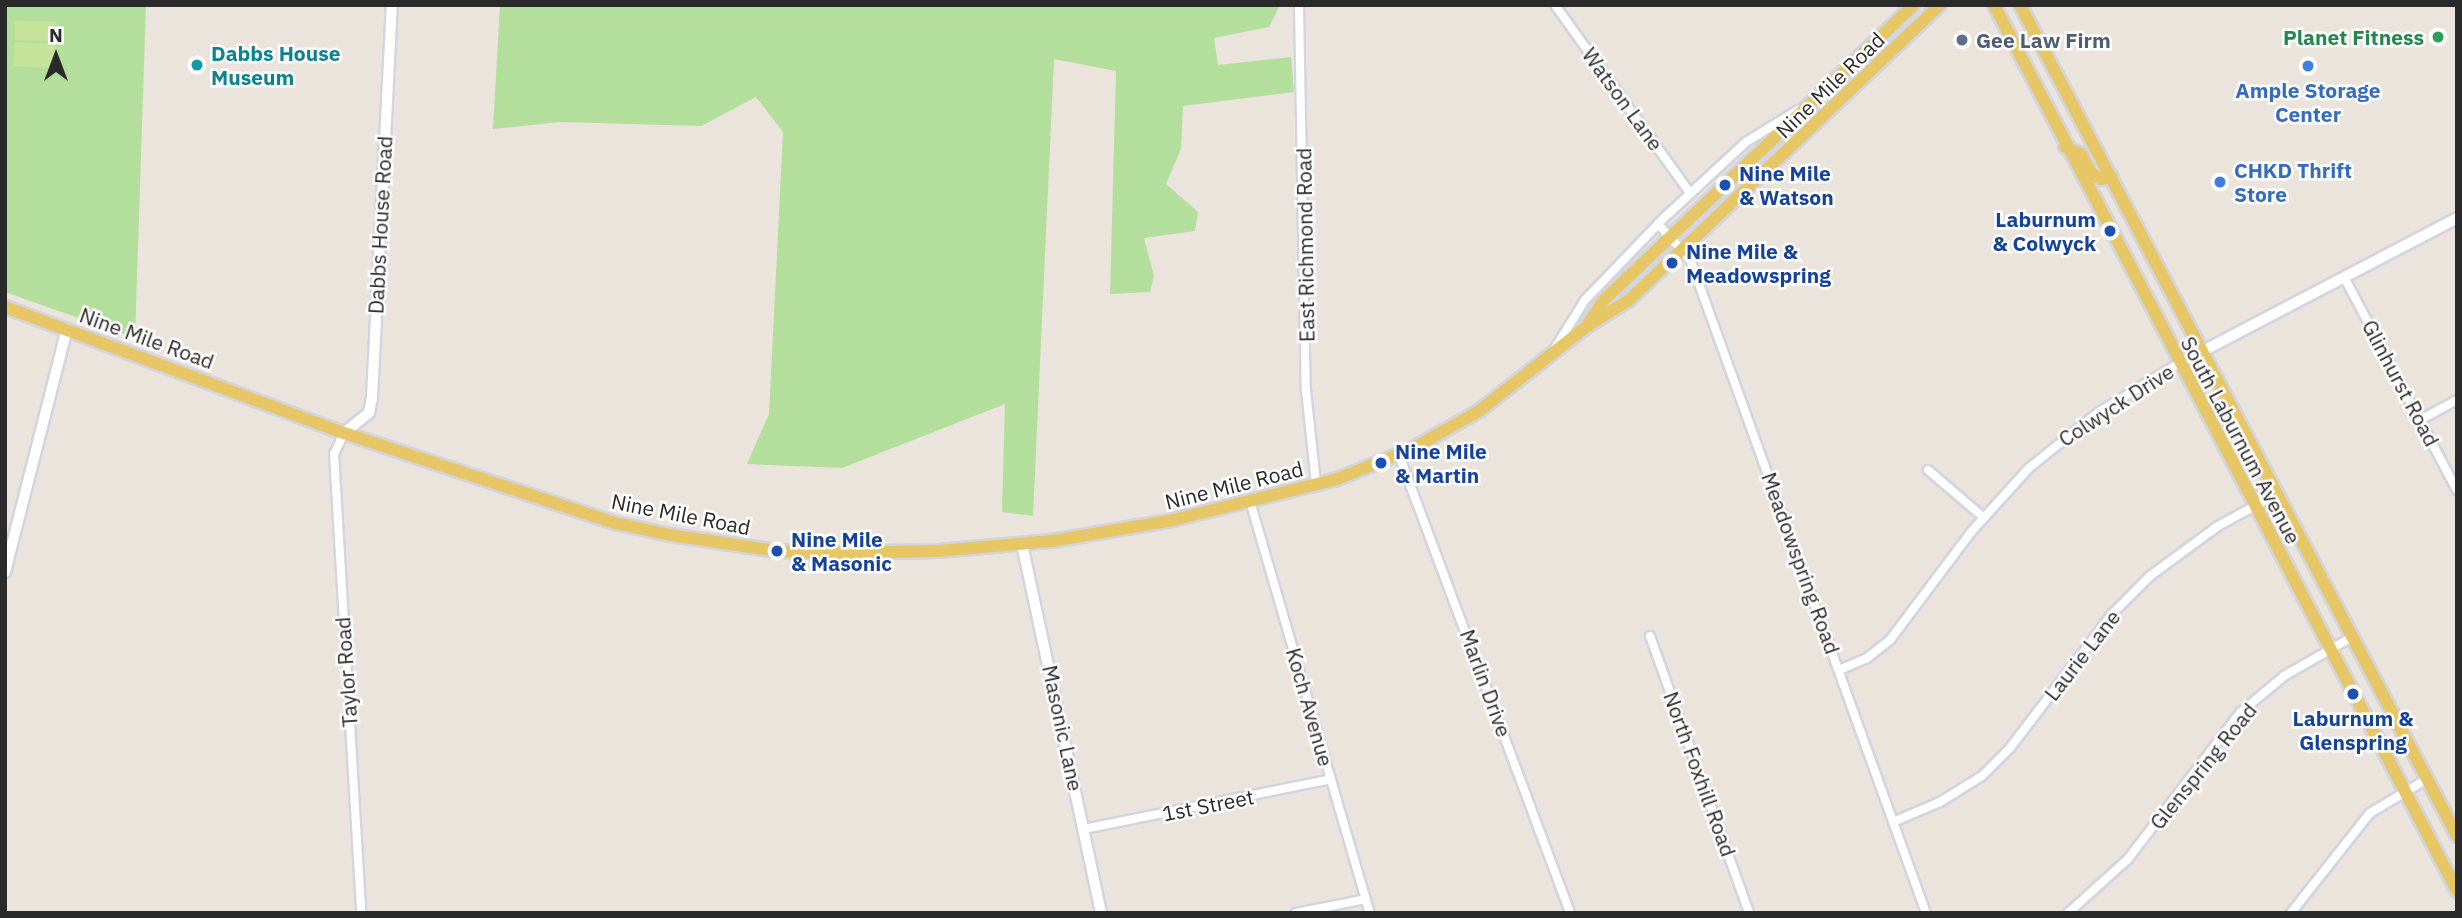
<!DOCTYPE html>
<style>
body{margin:0}
#map{position:relative;width:2462px;height:918px;overflow:hidden;background:#ebe4dc;font-family:"IBM Plex Sans",sans-serif}
div>[style]{position:absolute}
[style*='--x']{left:calc(var(--x)*1px);top:calc(var(--y)*1px);width:calc(var(--w)*1px);rotate:calc(var(--a)*1deg)}
.green>*{inset:0;background:#b4de9c}
.pitch>*{inset:0;background:#c5e499;transform-origin:0 0}
.roads{filter:drop-shadow(2px 0 #d2d5e1) drop-shadow(-2px 0 #d2d5e1) drop-shadow(0 2px #d2d5e1) drop-shadow(0 -2px #d2d5e1)}
.minor>*{height:8px;margin:-4px;padding:0 4px;transform-origin:4px;border-radius:4px;background:#fff}
.tertiary>*{height:10px;margin:-5px;padding:0 5px;transform-origin:5px;border-radius:5px;background:#fff}
.secondary>*{height:10px;margin:-5px;padding:0 5px;transform-origin:5px;border-radius:5px;background:#fff}
.primary>*{height:12px;margin:-6px;padding:0 6px;transform-origin:6px;border-radius:6px;background:#e7c765}
.dots>*{width:19px;height:19px;translate:-50% -50%;box-sizing:border-box;border:4px solid #fff;border-radius:50%}
span{translate:-50% -50%;white-space:nowrap;text-align:center;line-height:1.15;-webkit-text-stroke:5px #fff;paint-order:stroke}
.leisure-label{font-size:21px;color:#27864d;font-weight:700}
.right{translate:-100% -50%;text-align:right}
.service-label{font-size:21px;color:#4e5e75;font-weight:700}
.left{translate:0 -50%;text-align:left}
.culture-label{font-size:21px;color:#0d838f;font-weight:700}
.street-label{font-size:21px;color:#2a2a2a}
.shop-label{font-size:21px;color:#366cbe;font-weight:700}
.transit-label{font-size:21px;color:#164399;font-weight:700}
.frame{position:absolute;inset:0;border:7px solid #2a2a2a;pointer-events:none}
.north{position:absolute;left:21px;top:21px;width:70px;height:70px;-webkit-text-stroke:5px #fff;paint-order:stroke;rotate:0deg;font-size:19px;font-weight:700;line-height:28px;text-align:center;color:#2a2a2a}
.north::after{content:'';display:block;margin:auto;width:24px;height:32px;background:#2a2a2a;clip-path:polygon(50% 0,100% 100%,50% 72%,0 100%)}
</style>
<div id="map">
<div class="green">
<div style="clip-path:polygon(5px 5px,146px 5px,135px 338px,5px 292px)"></div>
<div style="clip-path:polygon(500px 5px,1280px 5px,1269px 27px,1214px 38px,1218px 65px,1291px 57px,1294px 92px,1183px 106px,1181px 149px,1166px 184px,1198px 212px,1195px 231px,1144px 238px,1154px 276px,1150px 292px,1110px 294px,1116px 71px,1054px 59px,1033px 516px,1002px 512px,1005px 404px,842px 468px,747px 464px,769px 414px,783px 132px,756px 97px,701px 126px,560px 122px,493px 129px)"></div>
</div>
<div class="pitch">
<div style="left:15px;top:21px;width:41px;height:19px;rotate:1deg"></div>
<div style="left:15px;top:42px;width:40px;height:24px;rotate:3deg"></div>
</div>
<div class="roads">
<div class="minor">
<div style="--x:1299;--y:5;--w:385;--a:89"></div>
<div style="--x:1306;--y:390;--w:95;--a:83.9"></div>
<div style="--x:1555;--y:5;--w:231;--a:54.3"></div>
<div style="--x:1658;--y:224;--w:47;--a:47.6"></div>
<div style="--x:1690;--y:259;--w:695;--a:70.16"></div>
<div style="--x:2344;--y:277;--w:241;--a:62.1"></div>
<div style="--x:1555;--y:348;--w:57;--a:-58"></div>
<div style="--x:1585;--y:300;--w:115;--a:-46.1"></div>
<div style="--x:1665;--y:217;--w:110;--a:-42.8"></div>
<div style="--x:1746;--y:142;--w:61;--a:-31.6"></div>
<div style="--x:2420;--y:420;--w:42;--a:-28.4"></div>
<div style="--x:344;--y:433;--w:23;--a:115"></div>
<div style="--x:334;--y:454;--w:460;--a:86.6"></div>
<div style="--x:1399;--y:455;--w:489;--a:69.5"></div>
<div style="--x:1928;--y:470;--w:72;--a:40.5"></div>
<div style="--x:1250;--y:501;--w:429;--a:73.8"></div>
<div style="--x:1650;--y:636;--w:294;--a:70.3"></div>
<div style="--x:1839;--y:670;--w:30;--a:-23"></div>
<div style="--x:1867;--y:658;--w:29;--a:-38"></div>
<div style="--x:1890;--y:640;--w:135;--a:-53.1"></div>
<div style="--x:1971;--y:532;--w:86;--a:-47.8"></div>
<div style="--x:2029;--y:468;--w:90;--a:-38.7"></div>
<div style="--x:2099;--y:412;--w:95;--a:-31.2"></div>
<div style="--x:1893;--y:822;--w:51;--a:-23.1"></div>
<div style="--x:1940;--y:802;--w:49;--a:-31.8"></div>
<div style="--x:1982;--y:776;--w:40;--a:-45"></div>
<div style="--x:2010;--y:748;--w:168;--a:-52.7"></div>
<div style="--x:2112;--y:614;--w:54;--a:-45"></div>
<div style="--x:2150;--y:576;--w:84;--a:-36.3"></div>
<div style="--x:2218;--y:526;--w:67;--a:-28.5"></div>
<div style="--x:1084;--y:829;--w:252;--a:-11.4"></div>
<div style="--x:1296;--y:913;--w:71;--a:-11.3"></div>
<div style="--x:2068;--y:913;--w:81;--a:-42"></div>
<div style="--x:2128;--y:859;--w:185;--a:-52.5"></div>
<div style="--x:2241;--y:712;--w:56;--a:-39.9"></div>
<div style="--x:2284;--y:676;--w:78;--a:-29.8"></div>
<div style="--x:2291;--y:913;--w:127;--a:-51.7"></div>
<div style="--x:2370;--y:813;--w:66;--a:-30.8"></div>
</div>
<div class="tertiary">
<div style="--x:2180;--y:363;--w:313;--a:-27.6"></div>
<div style="--x:344;--y:433;--w:32;--a:-39"></div>
<div style="--x:369;--y:413;--w:16;--a:-79"></div>
<div style="--x:372;--y:397;--w:393;--a:-87.1"></div>
<div style="--x:5;--y:572;--w:251;--a:-75.7"></div>
</div>
<div class="secondary">
<div style="--x:1022;--y:544;--w:377;--a:77.9"></div>
</div>
<div class="primary">
<div style="--x:1994;--y:5;--w:1000;--a:62.41"></div>
<div style="--x:2020;--y:5;--w:939;--a:62.26"></div>
<div style="--x:2065;--y:147;--w:17;--a:24"></div>
<div style="--x:2081;--y:154;--w:21;--a:62"></div>
<div style="--x:2091;--y:173;--w:12;--a:31"></div>
<div style="--x:2101;--y:179;--w:11;--a:-10"></div>
<div style="--x:5;--y:307;--w:362;--a:20.4"></div>
<div style="--x:344;--y:433;--w:286;--a:18.4"></div>
<div style="--x:615;--y:523;--w:56;--a:12.3"></div>
<div style="--x:670;--y:535;--w:108;--a:8.5"></div>
<div style="--x:777;--y:551;--w:53;--a:2.2"></div>
<div style="--x:830;--y:553;--w:108;--a:-1.1"></div>
<div style="--x:938;--y:551;--w:114;--a:-5"></div>
<div style="--x:1052;--y:541;--w:123;--a:-9.8"></div>
<div style="--x:1173;--y:520;--w:169;--a:-14"></div>
<div style="--x:1337;--y:479;--w:79;--a:-21.7"></div>
<div style="--x:1410;--y:450;--w:79;--a:-29.5"></div>
<div style="--x:1479;--y:411;--w:136;--a:-38.1"></div>
<div style="--x:1586;--y:327;--w:51;--a:-32.1"></div>
<div style="--x:1629;--y:300;--w:429;--a:-43.5"></div>
<div style="--x:1588;--y:324;--w:29;--a:-56"></div>
<div style="--x:1604;--y:300;--w:428;--a:-43.6"></div>
</div>
</div>
<div class="dots">
<div style="left:2438px;top:37px;background:#2e9e5b"></div>
<div style="left:1962px;top:40px;background:#5c6f8a"></div>
<div style="left:197px;top:65px;background:#0f9aa8"></div>
<div style="left:2308px;top:66px;background:#3f7fe0"></div>
<div style="left:2220px;top:182px;background:#3f7fe0"></div>
<div style="left:1725px;top:185px;background:#1a4fb4"></div>
<div style="left:2110px;top:231px;background:#1a4fb4"></div>
<div style="left:1672px;top:263px;background:#1a4fb4"></div>
<div style="left:1381px;top:463px;background:#1a4fb4"></div>
<div style="left:777px;top:551px;background:#1a4fb4"></div>
<div style="left:2353px;top:694px;background:#1a4fb4"></div>
</div>
<div class="leisure-label">
<span class="right" style="left:2424px;top:37px">Planet Fitness</span>
</div>
<div class="service-label">
<span class="left" style="left:1976px;top:40px">Gee Law Firm</span>
</div>
<div class="culture-label">
<span class="left" style="left:211px;top:65px">Dabbs House<br>Museum</span>
</div>
<div class="street-label">
<span style="left:1830px;top:85px;rotate:-44deg">Nine Mile Road</span>
<span style="left:1623px;top:99px;rotate:54deg">Watson Lane</span>
<span style="left:380px;top:225px;rotate:-87deg">Dabbs House Road</span>
<span style="left:1305px;top:245px;rotate:-91deg">East Richmond Road</span>
<span style="left:147px;top:338px;rotate:20deg">Nine Mile Road</span>
<span style="left:2401px;top:383px;rotate:62deg">Glinhurst Road</span>
<span style="left:2116px;top:405px;rotate:-33deg">Colwyck Drive</span>
<span style="left:2241px;top:440px;rotate:62deg">South Laburnum Avenue</span>
<span style="left:1234px;top:485px;rotate:-14deg">Nine Mile Road</span>
<span style="left:681px;top:514px;rotate:11deg">Nine Mile Road</span>
<span style="left:1801px;top:563px;rotate:70deg">Meadowspring Road</span>
<span style="left:2082px;top:655px;rotate:-52deg">Laurie Lane</span>
<span style="left:346px;top:672px;rotate:-94deg">Taylor Road</span>
<span style="left:1486px;top:683px;rotate:70deg">Marlin Drive</span>
<span style="left:1310px;top:707px;rotate:74deg">Koch Avenue</span>
<span style="left:1063px;top:728px;rotate:78deg">Masonic Lane</span>
<span style="left:2203px;top:766px;rotate:-51deg">Glenspring Road</span>
<span style="left:1700px;top:774px;rotate:70deg">North Foxhill Road</span>
<span style="left:1208px;top:805px;rotate:-11deg">1st Street</span>
</div>
<div class="shop-label">
<span style="left:2308px;top:102px">Ample Storage<br>Center</span>
<span class="left" style="left:2234px;top:182px">CHKD Thrift<br>Store</span>
</div>
<div class="transit-label">
<span class="left" style="left:1739px;top:185px">Nine Mile<br>&amp; Watson</span>
<span class="right" style="left:2096px;top:231px">Laburnum<br>&amp; Colwyck</span>
<span class="left" style="left:1686px;top:263px">Nine Mile &amp;<br>Meadowspring</span>
<span class="left" style="left:1395px;top:463px">Nine Mile<br>&amp; Martin</span>
<span class="left" style="left:791px;top:551px">Nine Mile<br>&amp; Masonic</span>
<span style="left:2353px;top:730px">Laburnum &amp;<br>Glenspring</span>
</div>
<div class="frame"></div>
<div class="north">N</div>
</div>
